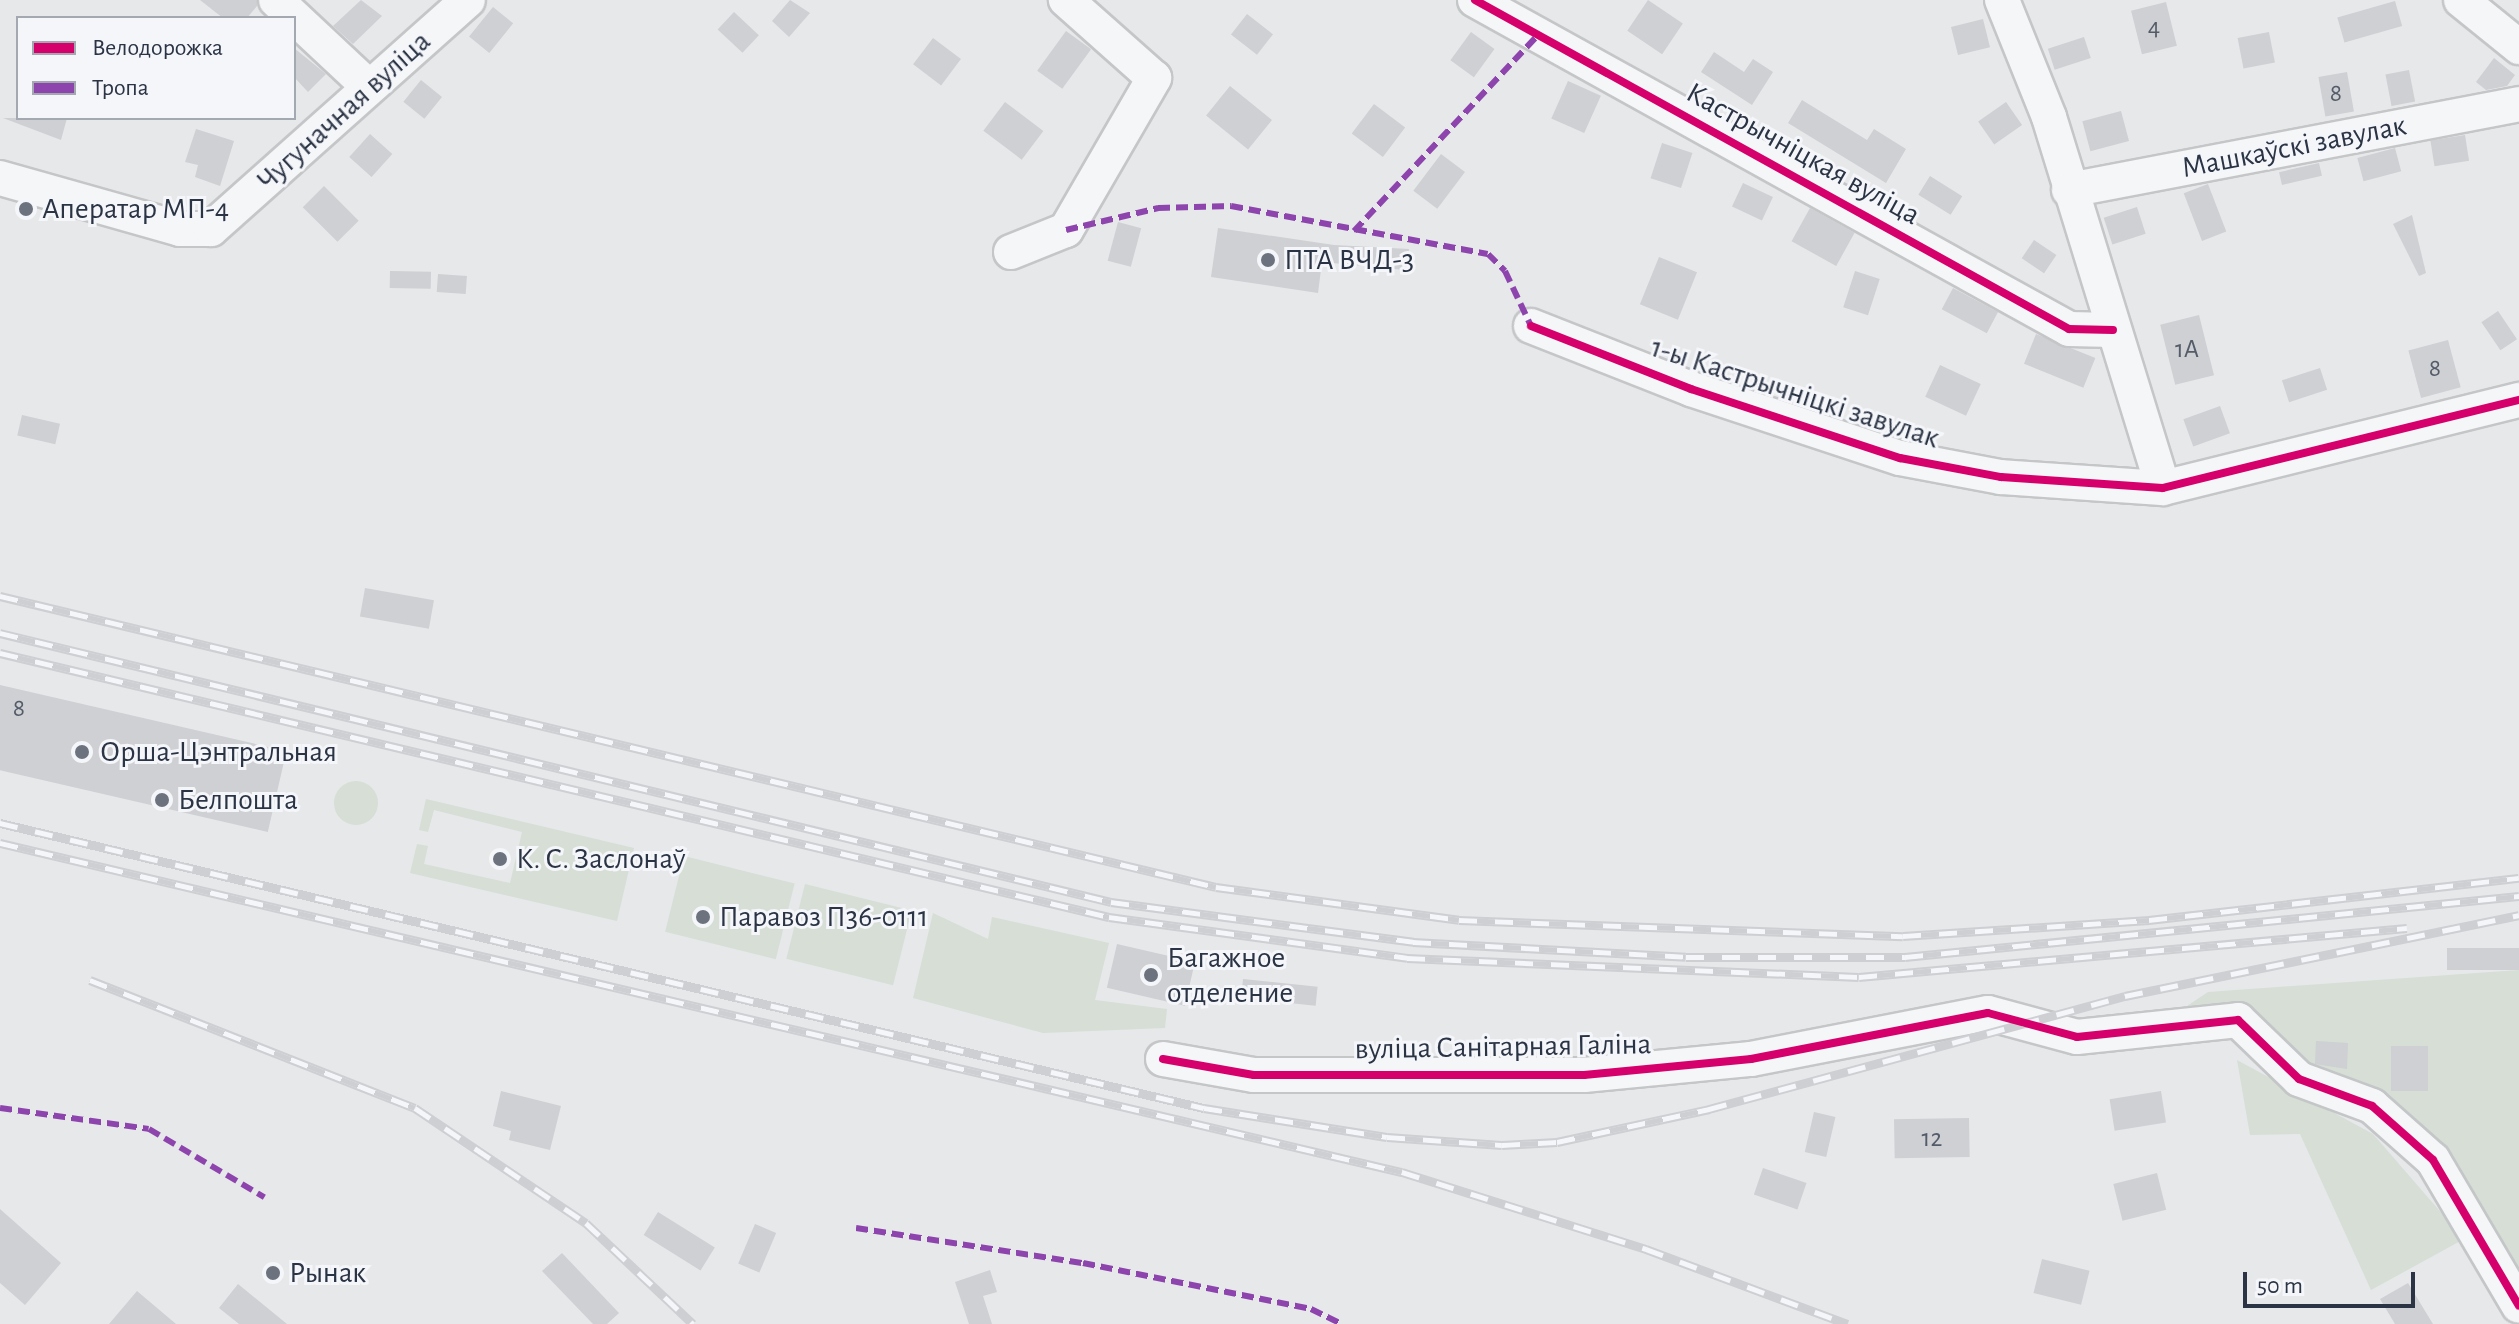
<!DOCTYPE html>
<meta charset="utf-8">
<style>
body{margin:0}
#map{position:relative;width:2519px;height:1324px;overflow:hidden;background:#e6e8ea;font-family:"Alegreya Sans",sans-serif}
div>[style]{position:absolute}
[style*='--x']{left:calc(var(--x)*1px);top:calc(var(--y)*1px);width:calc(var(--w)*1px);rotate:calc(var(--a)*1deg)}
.green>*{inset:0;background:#d6ded6;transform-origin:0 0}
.round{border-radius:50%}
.building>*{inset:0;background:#ced0d3;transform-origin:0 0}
.roads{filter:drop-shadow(2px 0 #c4c6c8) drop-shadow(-2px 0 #c4c6c8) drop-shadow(0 2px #c4c6c8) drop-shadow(0 -2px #c4c6c8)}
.minor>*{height:34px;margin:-17px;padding:0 17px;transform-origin:17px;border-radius:17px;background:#f5f6f7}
.rail>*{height:9px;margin-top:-4.5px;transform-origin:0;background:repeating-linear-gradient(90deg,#f4f6f9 0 18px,#cecfd2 0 36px);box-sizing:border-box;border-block:2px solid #cecfd2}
.quiet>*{height:6px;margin-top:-3px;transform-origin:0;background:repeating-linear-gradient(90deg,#8e44ad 0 12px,transparent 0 18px)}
.cycleway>*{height:8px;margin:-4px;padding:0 4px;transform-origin:4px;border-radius:4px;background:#d6006c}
.dots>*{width:22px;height:22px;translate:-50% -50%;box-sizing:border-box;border:4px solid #f4f6f9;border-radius:50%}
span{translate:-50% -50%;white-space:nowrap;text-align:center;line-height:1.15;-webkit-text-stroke:6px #f4f6f9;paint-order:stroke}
.number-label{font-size:26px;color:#545c69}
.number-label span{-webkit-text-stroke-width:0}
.street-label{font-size:30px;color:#2b3445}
.poi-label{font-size:30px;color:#2b3445}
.left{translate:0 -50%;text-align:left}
.legend{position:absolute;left:16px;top:16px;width:280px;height:104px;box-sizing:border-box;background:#f4f6f9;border:2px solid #a4a8b1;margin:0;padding:10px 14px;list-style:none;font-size:24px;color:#2b3445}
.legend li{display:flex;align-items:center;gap:16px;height:40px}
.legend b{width:40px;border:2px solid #a4a8b1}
.scale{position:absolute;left:2243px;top:1272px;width:172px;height:36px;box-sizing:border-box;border:4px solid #2b3445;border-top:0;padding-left:10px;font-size:24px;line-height:28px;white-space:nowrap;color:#2b3445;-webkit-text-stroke:6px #f4f6f9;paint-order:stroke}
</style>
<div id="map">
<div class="green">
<div class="round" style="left:334px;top:781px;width:44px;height:44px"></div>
<div style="clip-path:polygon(426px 799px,634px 848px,617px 921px,410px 873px,417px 844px,428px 846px,424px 864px,510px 883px,522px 832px,434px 810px,428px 832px,419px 830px)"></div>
<div style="left:684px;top:856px;width:114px;height:78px;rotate:14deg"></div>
<div style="left:805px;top:884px;width:110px;height:77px;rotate:14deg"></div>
<div style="clip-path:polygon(933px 913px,988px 939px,992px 917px,1109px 943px,1095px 1000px,1167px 1009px,1165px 1028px,1043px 1033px,913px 998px)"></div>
<div style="clip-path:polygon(2519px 970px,2519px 1276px,2442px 1152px,2302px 1072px,2249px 1018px,2187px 1006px,2208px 992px)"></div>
<div style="clip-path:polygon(2237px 1060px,2373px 1134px,2464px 1239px,2371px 1290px,2300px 1134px,2250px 1135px)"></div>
</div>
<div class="building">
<div style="clip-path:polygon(200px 0,257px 0,257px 6px,247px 18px,223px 18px)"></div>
<div style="clip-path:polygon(361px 0,382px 16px,353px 44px,333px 26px)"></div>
<div style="clip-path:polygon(790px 0,810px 13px,789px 37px,772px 21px)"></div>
<div style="left:1648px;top:0;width:42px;height:37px;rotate:34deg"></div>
<div style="left:2395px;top:1px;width:26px;height:60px;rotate:74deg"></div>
<div style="left:2166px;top:2px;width:45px;height:36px;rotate:76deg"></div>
<div style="left:493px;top:7px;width:26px;height:38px;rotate:39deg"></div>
<div style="left:734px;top:12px;width:34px;height:24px;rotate:43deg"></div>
<div style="left:1247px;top:14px;width:33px;height:26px;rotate:38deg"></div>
<div style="left:1983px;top:19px;width:29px;height:33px;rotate:76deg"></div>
<div style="left:1066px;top:31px;width:31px;height:49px;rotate:36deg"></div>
<div style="left:1471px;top:32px;width:29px;height:35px;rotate:36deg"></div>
<div style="left:2269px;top:32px;width:31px;height:32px;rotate:79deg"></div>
<div style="left:2084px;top:37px;width:22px;height:38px;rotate:72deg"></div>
<div style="left:933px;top:38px;width:35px;height:33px;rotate:37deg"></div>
<div style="clip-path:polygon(294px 48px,326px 74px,308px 92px,294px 77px)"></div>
<div style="clip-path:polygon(1714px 52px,1744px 72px,1753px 59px,1773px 72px,1752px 105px,1701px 72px)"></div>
<div style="clip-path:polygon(2494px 58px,2515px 75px,2507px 86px,2486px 90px,2476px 82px)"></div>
<div style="left:2409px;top:70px;width:32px;height:24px;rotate:79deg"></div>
<div style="left:2347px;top:72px;width:40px;height:29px;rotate:80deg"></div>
<div style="left:421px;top:80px;width:27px;height:28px;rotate:39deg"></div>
<div style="left:1568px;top:81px;width:36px;height:41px;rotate:24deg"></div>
<div style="left:1230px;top:86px;width:54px;height:38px;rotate:39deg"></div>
<div style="clip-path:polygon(1802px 100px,1867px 140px,1874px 129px,1906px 149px,1886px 183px,1788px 123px)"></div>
<div style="left:1005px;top:102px;width:48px;height:36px;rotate:37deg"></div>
<div style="left:2006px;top:102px;width:28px;height:34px;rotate:55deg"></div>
<div style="left:1374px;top:104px;width:39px;height:37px;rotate:37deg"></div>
<div style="left:2121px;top:111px;width:31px;height:40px;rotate:75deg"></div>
<div style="clip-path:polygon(3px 118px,67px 118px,61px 140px)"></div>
<div style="clip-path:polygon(196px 129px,234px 141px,220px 186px,195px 177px,198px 165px,185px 162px)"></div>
<div style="left:370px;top:134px;width:30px;height:31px;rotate:42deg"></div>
<div style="left:2465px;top:135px;width:26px;height:35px;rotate:81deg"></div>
<div style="left:1662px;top:143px;width:32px;height:37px;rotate:18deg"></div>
<div style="left:2395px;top:148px;width:24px;height:39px;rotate:75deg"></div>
<div style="left:1441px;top:154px;width:30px;height:46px;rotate:37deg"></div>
<div style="left:2319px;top:163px;width:13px;height:41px;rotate:77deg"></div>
<div style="left:1930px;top:176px;width:38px;height:22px;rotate:32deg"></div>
<div style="left:1743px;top:183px;width:33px;height:26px;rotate:25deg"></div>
<div style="left:2208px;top:184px;width:51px;height:26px;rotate:69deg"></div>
<div style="left:324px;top:186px;width:49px;height:30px;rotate:45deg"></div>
<div style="left:2137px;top:207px;width:28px;height:35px;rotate:72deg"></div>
<div style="left:1810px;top:208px;width:51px;height:38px;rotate:29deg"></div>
<div style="clip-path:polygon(2412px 215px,2426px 273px,2419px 276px,2393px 224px)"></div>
<div style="left:1118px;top:222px;width:24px;height:40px;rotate:15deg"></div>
<div style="clip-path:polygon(1218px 228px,1334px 245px,1409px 249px,1405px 270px,1322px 262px,1318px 293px,1211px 277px)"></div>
<div style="left:2034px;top:240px;width:27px;height:22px;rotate:34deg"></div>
<div style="left:1659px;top:257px;width:41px;height:51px;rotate:22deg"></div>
<div style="left:390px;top:271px;width:41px;height:17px;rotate:1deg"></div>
<div style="left:1855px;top:271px;width:26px;height:38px;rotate:18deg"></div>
<div style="left:438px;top:274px;width:29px;height:18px;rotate:4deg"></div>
<div style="left:1953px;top:288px;width:51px;height:24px;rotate:28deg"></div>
<div style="left:2498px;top:311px;width:34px;height:20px;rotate:56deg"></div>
<div style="left:2199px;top:315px;width:62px;height:40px;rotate:76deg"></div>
<div style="left:2036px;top:334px;width:64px;height:32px;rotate:22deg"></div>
<div style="left:2448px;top:340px;width:49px;height:41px;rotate:75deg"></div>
<div style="left:1940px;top:365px;width:45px;height:35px;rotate:25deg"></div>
<div style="left:2320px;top:368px;width:23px;height:40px;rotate:72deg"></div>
<div style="left:2220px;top:406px;width:29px;height:39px;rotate:70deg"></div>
<div style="left:22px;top:415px;width:39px;height:21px;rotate:13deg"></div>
<div style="left:365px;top:588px;width:70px;height:29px;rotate:10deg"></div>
<div style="left:0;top:685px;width:294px;height:83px;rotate:13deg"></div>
<div style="left:1117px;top:944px;width:80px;height:45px;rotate:13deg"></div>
<div style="left:2519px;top:948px;width:22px;height:72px;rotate:90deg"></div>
<div style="left:1243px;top:979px;width:75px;height:19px;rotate:6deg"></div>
<div style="clip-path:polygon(2316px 1041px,2348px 1043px,2347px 1069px,2315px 1064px)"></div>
<div style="left:2391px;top:1046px;width:37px;height:45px"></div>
<div style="clip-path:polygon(501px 1091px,561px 1106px,550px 1150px,509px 1140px,511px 1131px,493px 1126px)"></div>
<div style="left:2161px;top:1091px;width:32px;height:52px;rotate:81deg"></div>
<div style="left:1814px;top:1112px;width:22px;height:41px;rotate:13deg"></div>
<div style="left:1969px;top:1118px;width:39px;height:75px;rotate:89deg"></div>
<div style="left:1763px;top:1168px;width:46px;height:28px;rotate:19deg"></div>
<div style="left:2157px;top:1173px;width:38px;height:45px;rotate:76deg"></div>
<div style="clip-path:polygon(0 1209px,61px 1263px,25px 1305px,0 1283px)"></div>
<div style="left:658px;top:1212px;width:67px;height:27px;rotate:32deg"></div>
<div style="left:755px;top:1224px;width:23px;height:43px;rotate:23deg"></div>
<div style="clip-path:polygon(562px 1253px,619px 1313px,607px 1324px,593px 1324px,542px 1271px)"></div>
<div style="left:2042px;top:1259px;width:49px;height:35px;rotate:14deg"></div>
<div style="clip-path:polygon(990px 1270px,997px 1292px,983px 1296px,992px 1324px,969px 1324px,955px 1282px)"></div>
<div style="clip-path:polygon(2408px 1283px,2433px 1324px,2395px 1324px,2380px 1299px)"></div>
<div style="clip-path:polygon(238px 1284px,287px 1324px,239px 1324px,219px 1308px)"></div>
<div style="clip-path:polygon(137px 1291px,176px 1324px,109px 1324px)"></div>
</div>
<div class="roads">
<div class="minor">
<div style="--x:276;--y:0;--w:127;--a:43.1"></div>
<div style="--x:1475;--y:0;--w:679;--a:28.98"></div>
<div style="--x:2069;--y:329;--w:44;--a:1.3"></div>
<div style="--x:2002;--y:0;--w:126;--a:68.1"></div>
<div style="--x:2049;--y:117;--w:388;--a:72.9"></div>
<div style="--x:2461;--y:0;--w:75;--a:39"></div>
<div style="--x:0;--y:178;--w:187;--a:15.8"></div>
<div style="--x:180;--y:229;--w:31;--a:0"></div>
<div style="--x:211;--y:229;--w:344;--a:-41.7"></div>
<div style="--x:2069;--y:190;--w:458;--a:-10.8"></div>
<div style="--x:1011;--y:252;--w:59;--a:-21.8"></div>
<div style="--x:1066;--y:230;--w:176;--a:-59.9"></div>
<div style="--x:1154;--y:78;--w:118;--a:-138.4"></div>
<div style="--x:1531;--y:326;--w:172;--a:21.5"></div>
<div style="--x:1691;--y:389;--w:220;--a:18.3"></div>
<div style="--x:1900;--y:458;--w:103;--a:10.7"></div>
<div style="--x:2001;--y:477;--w:162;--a:3.9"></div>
<div style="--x:2163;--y:488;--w:367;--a:-13.9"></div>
<div style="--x:1163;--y:1059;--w:92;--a:10"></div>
<div style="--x:1254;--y:1075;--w:330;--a:0"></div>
<div style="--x:1584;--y:1075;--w:168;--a:-5.5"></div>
<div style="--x:1751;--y:1059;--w:241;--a:-11"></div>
<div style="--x:1988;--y:1013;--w:92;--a:15.1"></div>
<div style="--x:2077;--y:1037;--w:162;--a:-6"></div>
<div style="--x:2238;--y:1020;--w:85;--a:44"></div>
<div style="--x:2299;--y:1079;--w:78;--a:20.3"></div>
<div style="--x:2372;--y:1106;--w:81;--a:41.5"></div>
<div style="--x:2433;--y:1160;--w:169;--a:59.5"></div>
</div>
</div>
<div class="rail">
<div style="--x:0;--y:596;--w:1250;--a:13.46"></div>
<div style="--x:1216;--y:887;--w:245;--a:7.7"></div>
<div style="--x:1459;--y:920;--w:444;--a:2.1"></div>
<div style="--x:1903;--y:936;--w:247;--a:-3.7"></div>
<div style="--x:2149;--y:920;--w:372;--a:-6.5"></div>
<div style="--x:0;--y:633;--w:1143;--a:13.61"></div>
<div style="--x:1111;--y:902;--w:305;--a:7.5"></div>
<div style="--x:1413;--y:942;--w:273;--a:3.1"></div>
<div style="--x:1686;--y:957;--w:219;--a:0"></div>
<div style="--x:1905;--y:957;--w:617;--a:-5.67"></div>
<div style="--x:0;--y:653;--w:1140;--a:13.39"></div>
<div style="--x:1109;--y:917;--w:301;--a:7.8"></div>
<div style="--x:1407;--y:958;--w:452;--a:2.4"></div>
<div style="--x:1859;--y:977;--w:550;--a:-5.11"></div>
<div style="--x:0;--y:823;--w:1237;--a:13.32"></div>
<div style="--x:1204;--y:1108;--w:185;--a:9"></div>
<div style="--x:1387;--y:1137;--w:115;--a:4"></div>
<div style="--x:1502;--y:1145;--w:55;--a:-3.1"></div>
<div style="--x:1557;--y:1142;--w:156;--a:-12.2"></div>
<div style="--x:1709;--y:1109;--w:431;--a:-15.2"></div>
<div style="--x:2125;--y:996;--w:402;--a:-11.6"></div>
<div style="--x:0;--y:843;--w:1440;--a:13.21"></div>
<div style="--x:1402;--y:1172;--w:256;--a:17.5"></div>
<div style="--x:1646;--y:1249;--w:215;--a:20.4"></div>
<div style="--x:90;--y:980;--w:349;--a:21.5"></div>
<div style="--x:415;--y:1108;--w:206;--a:33.9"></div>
<div style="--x:586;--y:1223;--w:147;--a:43.3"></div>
</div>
<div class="quiet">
<div style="--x:1066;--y:230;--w:95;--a:-13.4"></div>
<div style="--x:1158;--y:208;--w:73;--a:-1.6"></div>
<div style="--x:1231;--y:206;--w:261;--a:10.6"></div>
<div style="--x:1488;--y:254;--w:24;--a:45"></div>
<div style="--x:1505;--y:271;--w:61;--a:64.7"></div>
<div style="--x:1354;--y:231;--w:269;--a:-46.8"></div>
<div style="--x:0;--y:1108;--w:150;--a:8"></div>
<div style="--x:149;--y:1129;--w:134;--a:30.6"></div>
<div style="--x:856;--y:1228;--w:230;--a:8.8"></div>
<div style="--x:1083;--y:1263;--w:233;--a:11.4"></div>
<div style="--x:1311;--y:1309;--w:34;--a:26"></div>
</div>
<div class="cycleway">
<div style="--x:1475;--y:0;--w:679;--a:28.98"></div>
<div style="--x:2069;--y:329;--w:44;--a:1.3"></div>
<div style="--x:1531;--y:326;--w:172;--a:21.5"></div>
<div style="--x:1691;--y:389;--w:220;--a:18.3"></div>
<div style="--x:1900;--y:458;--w:103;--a:10.7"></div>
<div style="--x:2001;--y:477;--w:162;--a:3.9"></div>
<div style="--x:2163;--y:488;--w:367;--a:-13.9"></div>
<div style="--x:1163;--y:1059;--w:92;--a:10"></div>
<div style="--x:1254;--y:1075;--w:330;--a:0"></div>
<div style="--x:1584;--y:1075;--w:168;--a:-5.5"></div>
<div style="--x:1751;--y:1059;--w:241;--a:-11"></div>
<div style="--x:1988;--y:1013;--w:92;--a:15.1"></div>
<div style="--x:2077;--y:1037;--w:162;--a:-6"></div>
<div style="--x:2238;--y:1020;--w:85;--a:44"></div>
<div style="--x:2299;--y:1079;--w:78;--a:20.3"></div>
<div style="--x:2372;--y:1106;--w:81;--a:41.5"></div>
<div style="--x:2433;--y:1160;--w:169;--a:59.5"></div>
</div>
<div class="dots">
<div style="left:26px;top:209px;background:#6c737f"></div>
<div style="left:1268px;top:260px;background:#6c737f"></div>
<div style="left:82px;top:752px;background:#6c737f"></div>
<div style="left:162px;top:800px;background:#6c737f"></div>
<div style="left:500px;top:859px;background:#6c737f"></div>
<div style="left:703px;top:917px;background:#6c737f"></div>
<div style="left:1151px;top:975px;background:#6c737f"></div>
<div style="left:273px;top:1273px;background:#6c737f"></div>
</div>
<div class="number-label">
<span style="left:2154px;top:28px">4</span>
<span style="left:2336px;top:94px">8</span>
<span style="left:2187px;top:350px">1А</span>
<span style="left:2435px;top:369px">8</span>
<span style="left:19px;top:709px">8</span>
<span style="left:1932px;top:1139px">12</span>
</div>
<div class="street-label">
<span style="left:344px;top:111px;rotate:-42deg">Чугуначная вуліца</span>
<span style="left:2294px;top:147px;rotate:-11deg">Машкаўскі завулак</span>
<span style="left:1803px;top:154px;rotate:29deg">Кастрычніцкая вуліца</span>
<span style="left:1795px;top:393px;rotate:18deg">1-ы Кастрычніцкі завулак</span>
<span style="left:1503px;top:1047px;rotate:-1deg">вуліца Санітарная Галіна</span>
</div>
<div class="poi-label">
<span class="left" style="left:42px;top:209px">Аператар МП-4</span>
<span class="left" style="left:1284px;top:260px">ПТА ВЧД-3</span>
<span class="left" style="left:100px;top:752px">Орша-Цэнтральная</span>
<span class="left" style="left:178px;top:800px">Белпошта</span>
<span class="left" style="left:516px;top:859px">К. С. Заслонаў</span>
<span class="left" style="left:719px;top:917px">Паравоз П36-0111</span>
<span class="left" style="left:1167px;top:975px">Багажное<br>отделение</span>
<span class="left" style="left:289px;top:1273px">Рынак</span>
</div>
<ul class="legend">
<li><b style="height:10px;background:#d6006c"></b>Велодорожка</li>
<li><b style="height:10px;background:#8e44ad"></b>Тропа</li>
</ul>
<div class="scale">50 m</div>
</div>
